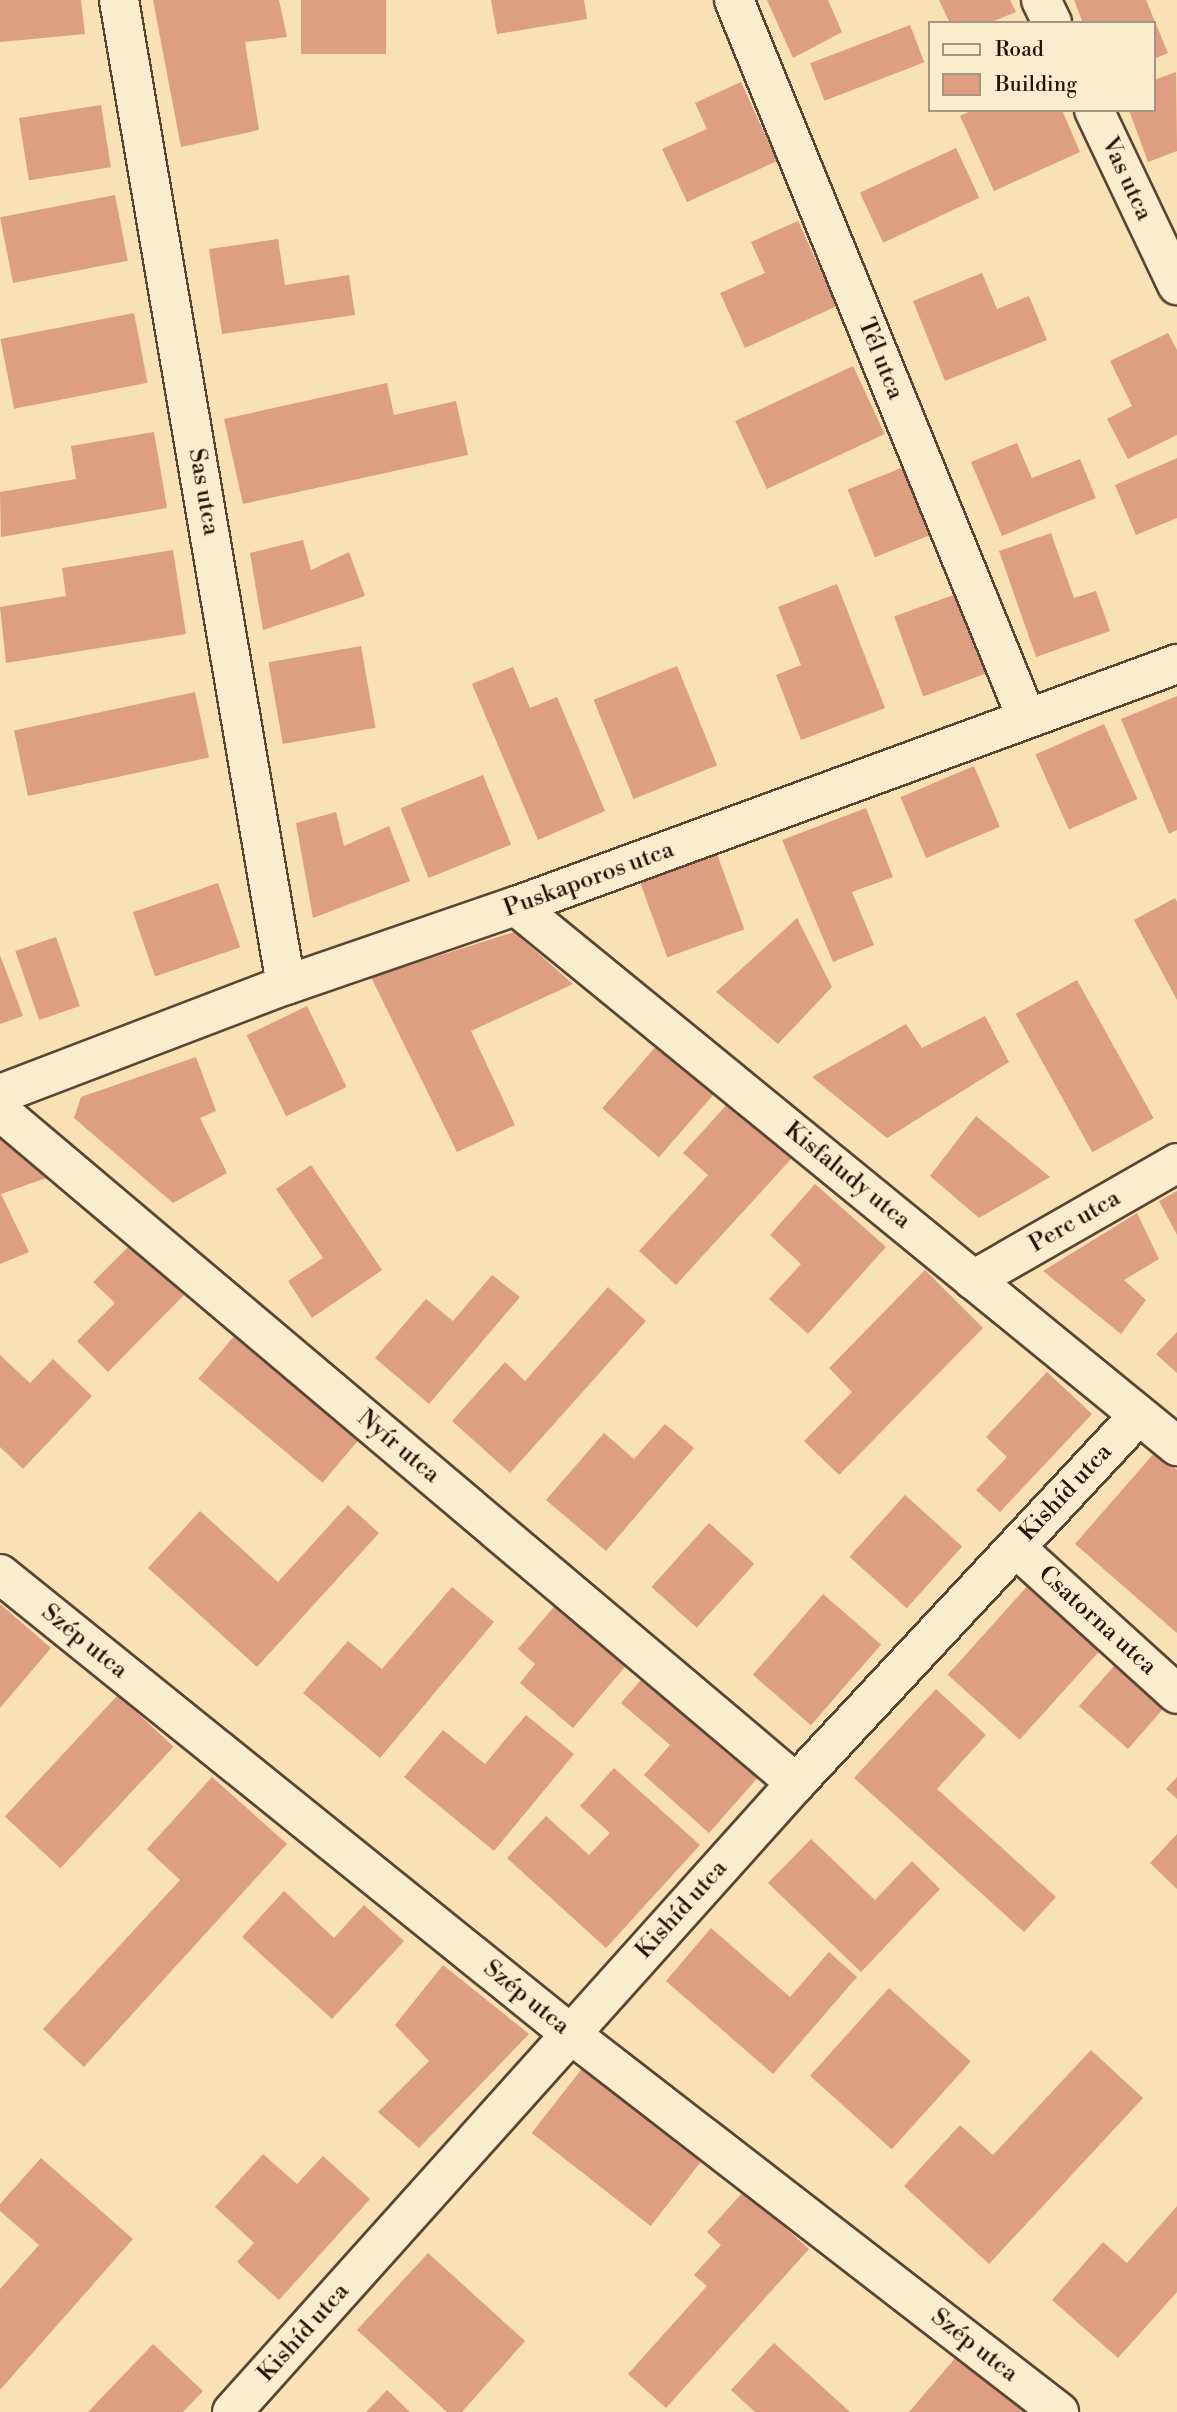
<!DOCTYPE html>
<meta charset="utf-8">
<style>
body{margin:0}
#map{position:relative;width:1177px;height:2412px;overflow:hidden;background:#f8e1b5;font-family:"Libre Bodoni",serif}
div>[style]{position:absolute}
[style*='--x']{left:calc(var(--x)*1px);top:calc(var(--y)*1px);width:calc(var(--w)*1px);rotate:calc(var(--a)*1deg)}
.building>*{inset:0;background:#dd9e81;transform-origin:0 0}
.roads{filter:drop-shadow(2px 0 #5a4532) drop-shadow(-2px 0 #5a4532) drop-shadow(0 2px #5a4532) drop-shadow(0 -2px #5a4532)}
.minor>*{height:38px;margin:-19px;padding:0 19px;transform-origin:19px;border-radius:19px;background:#faeccf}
span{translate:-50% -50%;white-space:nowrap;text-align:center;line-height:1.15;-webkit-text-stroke:6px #faeccf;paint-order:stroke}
.street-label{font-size:24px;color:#251107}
.legend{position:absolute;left:928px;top:21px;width:228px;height:91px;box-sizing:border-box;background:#faeccf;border:2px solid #a5947f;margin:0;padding:9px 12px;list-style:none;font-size:21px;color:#251107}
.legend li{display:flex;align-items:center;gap:14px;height:35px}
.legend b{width:35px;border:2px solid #a5947f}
</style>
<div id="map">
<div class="building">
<div style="clip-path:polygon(0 0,81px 0,85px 34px,0 42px)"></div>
<div style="clip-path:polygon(153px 0,279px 0,287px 37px,245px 42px,259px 130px,181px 147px)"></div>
<div style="left:301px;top:0;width:85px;height:54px"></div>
<div style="clip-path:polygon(491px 0,584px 0,587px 19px,497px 34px)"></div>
<div style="clip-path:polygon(767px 0,828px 0,842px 32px,793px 58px)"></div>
<div style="clip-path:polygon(939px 0,1010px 0,1016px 12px,989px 23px,950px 23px)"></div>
<div style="clip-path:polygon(1074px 0,1146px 0,1168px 53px,1154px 59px,1154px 23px,1083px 23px)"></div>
<div style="left:910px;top:25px;width:40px;height:107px;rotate:69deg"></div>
<div style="clip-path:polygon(1176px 72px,1177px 151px,1148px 162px,1129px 110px,1154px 110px,1154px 80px)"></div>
<div style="clip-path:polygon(741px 82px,777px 161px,687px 202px,662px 149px,707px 129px,695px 103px)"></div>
<div style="left:101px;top:105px;width:63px;height:83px;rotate:81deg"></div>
<div style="clip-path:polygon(973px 110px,1062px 110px,1080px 152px,994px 191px,960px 116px)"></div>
<div style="left:956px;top:148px;width:55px;height:106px;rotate:65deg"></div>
<div style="left:115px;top:195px;width:67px;height:117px;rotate:79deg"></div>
<div style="clip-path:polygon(798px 221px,837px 306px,745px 348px,720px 293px,765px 273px,751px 242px)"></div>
<div style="clip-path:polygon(278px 239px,285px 285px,349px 275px,355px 315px,222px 334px,209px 249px)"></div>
<div style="clip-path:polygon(982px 273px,997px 309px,1029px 296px,1047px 340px,945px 381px,913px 301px)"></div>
<div style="left:134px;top:313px;width:71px;height:136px;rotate:79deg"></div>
<div style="clip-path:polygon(1168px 333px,1177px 350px,1177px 435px,1128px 459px,1107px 419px,1132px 406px,1110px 361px)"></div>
<div style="left:853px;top:366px;width:75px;height:130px;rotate:65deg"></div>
<div style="clip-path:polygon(387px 383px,394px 415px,456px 401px,468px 455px,243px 504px,224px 419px)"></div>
<div style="clip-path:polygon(154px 432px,167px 508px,1px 537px,0 492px,76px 479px,71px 446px)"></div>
<div style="clip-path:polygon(1017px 443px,1032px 478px,1080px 459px,1096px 498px,1002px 536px,971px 462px)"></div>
<div style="clip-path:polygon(1177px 458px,1177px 518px,1136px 535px,1115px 485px)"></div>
<div style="left:906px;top:466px;width:73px;height:63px;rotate:68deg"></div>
<div style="clip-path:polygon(1051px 533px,1074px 598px,1096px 591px,1110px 631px,1036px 657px,999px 551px)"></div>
<div style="clip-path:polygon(303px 540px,311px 570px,349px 552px,365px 596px,263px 630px,250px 553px)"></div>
<div style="clip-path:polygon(173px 550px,186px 634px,6px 663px,0 607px,66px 596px,62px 568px)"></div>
<div style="clip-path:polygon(837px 584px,885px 708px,801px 740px,776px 675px,801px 665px,778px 607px)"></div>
<div style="left:959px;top:593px;width:85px;height:69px;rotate:70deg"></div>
<div style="left:361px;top:646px;width:83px;height:94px;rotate:80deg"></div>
<div style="left:677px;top:666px;width:107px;height:90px;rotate:68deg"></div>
<div style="clip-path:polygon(513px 667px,530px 708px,557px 697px,605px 811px,538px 840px,472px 684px)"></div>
<div style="left:195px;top:692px;width:67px;height:185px;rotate:78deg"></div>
<div style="clip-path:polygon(1177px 696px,1177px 830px,1169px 834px,1121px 719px)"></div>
<div style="left:1104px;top:724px;width:82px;height:75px;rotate:66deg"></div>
<div style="left:974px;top:766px;width:66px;height:80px;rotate:67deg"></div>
<div style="left:483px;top:775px;width:75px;height:89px;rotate:68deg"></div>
<div style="clip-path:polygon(866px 808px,893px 877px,852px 892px,874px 945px,833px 962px,782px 840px)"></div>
<div style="clip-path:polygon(336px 812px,344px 846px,389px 826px,410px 881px,313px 918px,296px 823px)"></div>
<div style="left:717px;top:854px;width:80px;height:82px;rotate:70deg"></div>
<div style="left:218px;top:883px;width:68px;height:90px;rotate:71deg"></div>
<div style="clip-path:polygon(1175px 898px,1177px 902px,1177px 1000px,1134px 920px)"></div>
<div style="clip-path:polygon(797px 918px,832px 987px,778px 1044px,716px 992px)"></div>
<div style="clip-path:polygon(514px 932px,573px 984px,471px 1031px,515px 1125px,457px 1152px,371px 977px)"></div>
<div style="left:56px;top:937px;width:73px;height:43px;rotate:71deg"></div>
<div style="clip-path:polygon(0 955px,23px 1016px,0 1024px)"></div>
<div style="left:1077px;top:980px;width:158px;height:70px;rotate:61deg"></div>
<div style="left:307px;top:1006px;width:90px;height:67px;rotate:64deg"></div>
<div style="clip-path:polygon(985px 1016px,1009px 1062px,887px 1138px,812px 1077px,906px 1024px,922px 1048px)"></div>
<div style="left:658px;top:1044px;width:75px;height:85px;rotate:41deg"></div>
<div style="clip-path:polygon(196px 1057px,216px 1111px,200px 1118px,227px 1173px,173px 1203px,74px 1118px,81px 1097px)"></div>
<div style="clip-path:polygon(730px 1101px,792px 1158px,676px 1285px,639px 1251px,708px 1175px,683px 1153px)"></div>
<div style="clip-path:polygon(976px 1116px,1050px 1177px,979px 1218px,930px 1176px)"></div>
<div style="clip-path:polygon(0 1135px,49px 1177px,1px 1194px,29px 1252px,0 1264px)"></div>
<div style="clip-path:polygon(311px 1165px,382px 1270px,312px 1318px,288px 1281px,323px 1258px,276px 1189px)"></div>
<div style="clip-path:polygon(815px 1184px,886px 1247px,808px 1334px,769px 1299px,801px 1264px,770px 1235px)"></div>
<div style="clip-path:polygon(1177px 1191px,1177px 1235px,1159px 1201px)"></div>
<div style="clip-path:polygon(1137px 1213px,1159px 1259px,1124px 1280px,1146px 1300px,1121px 1334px,1043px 1271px)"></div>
<div style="clip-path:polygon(132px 1243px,184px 1295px,108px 1372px,77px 1341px,115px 1303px,93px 1282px)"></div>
<div style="clip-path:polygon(925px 1270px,983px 1328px,839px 1475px,804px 1441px,852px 1392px,829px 1368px)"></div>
<div style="clip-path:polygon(492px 1275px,520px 1297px,429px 1404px,375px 1358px,426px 1299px,453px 1321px)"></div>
<div style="clip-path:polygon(608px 1287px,646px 1321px,510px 1473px,452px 1421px,505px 1362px,525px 1381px)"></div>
<div style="clip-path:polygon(1177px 1332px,1177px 1373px,1156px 1354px)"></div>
<div style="left:235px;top:1335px;width:162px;height:57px;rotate:40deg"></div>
<div style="clip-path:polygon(0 1355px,30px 1383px,53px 1359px,92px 1396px,23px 1469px,0 1447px)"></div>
<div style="clip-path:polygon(1047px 1372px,1092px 1414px,1000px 1512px,976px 1490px,1007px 1457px,986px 1437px)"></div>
<div style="clip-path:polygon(665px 1424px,694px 1448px,606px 1551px,546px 1500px,604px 1433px,634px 1459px)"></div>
<div style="clip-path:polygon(1156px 1451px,1177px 1470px,1177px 1633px,1075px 1544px)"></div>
<div style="left:905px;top:1495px;width:77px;height:83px;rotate:42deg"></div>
<div style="clip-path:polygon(348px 1505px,379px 1533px,257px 1667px,148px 1568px,200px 1511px,278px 1582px)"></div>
<div style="left:709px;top:1523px;width:61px;height:86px;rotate:42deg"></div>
<div style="left:1032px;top:1581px;width:97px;height:126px;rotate:42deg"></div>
<div style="clip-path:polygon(452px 1587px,494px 1622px,380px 1758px,303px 1693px,348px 1641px,382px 1669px)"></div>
<div style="left:823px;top:1594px;width:77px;height:107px;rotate:41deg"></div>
<div style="clip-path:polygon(559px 1601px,630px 1661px,573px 1728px,520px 1683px,535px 1664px,518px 1649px)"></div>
<div style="clip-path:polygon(0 1604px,51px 1648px,0 1708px)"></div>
<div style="left:1121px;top:1658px;width:65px;height:64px;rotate:41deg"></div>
<div style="clip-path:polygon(645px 1675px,760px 1775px,709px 1833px,644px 1775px,670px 1745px,621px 1703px)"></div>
<div style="clip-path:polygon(936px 1689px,986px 1735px,937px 1789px,1056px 1897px,1024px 1932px,854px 1778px)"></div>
<div style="left:118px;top:1695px;width:76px;height:166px;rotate:43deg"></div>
<div style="clip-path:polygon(526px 1715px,574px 1754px,494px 1851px,404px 1777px,443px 1730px,485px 1764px)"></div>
<div style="clip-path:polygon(614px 1768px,700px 1845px,606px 1948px,507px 1858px,546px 1816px,589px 1855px,610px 1833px,580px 1806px)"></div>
<div style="clip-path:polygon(212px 1777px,287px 1844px,84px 2067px,43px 2029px,180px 1880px,147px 1849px)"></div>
<div style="clip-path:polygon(1177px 1777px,1177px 1799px,1166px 1789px)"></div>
<div style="clip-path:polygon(1177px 1834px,1177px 1889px,1150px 1863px)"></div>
<div style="clip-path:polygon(811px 1839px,875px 1900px,912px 1861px,940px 1889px,861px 1972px,768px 1883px)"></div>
<div style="clip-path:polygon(284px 1891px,334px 1938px,364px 1905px,404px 1941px,332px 2019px,242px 1937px)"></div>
<div style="clip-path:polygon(711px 1928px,790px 1997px,829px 1952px,857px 1977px,773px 2074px,666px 1981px)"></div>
<div style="clip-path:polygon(443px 1965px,529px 2034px,419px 2148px,378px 2112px,429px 2061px,395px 2025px)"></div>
<div style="left:889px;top:1988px;width:110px;height:118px;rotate:42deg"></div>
<div style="clip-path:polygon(1091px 2050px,1143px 2098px,989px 2264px,904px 2186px,960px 2125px,993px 2155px)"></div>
<div style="left:584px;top:2066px;width:151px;height:85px;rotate:38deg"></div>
<div style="clip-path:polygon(263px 2154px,297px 2184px,323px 2156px,370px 2199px,279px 2300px,237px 2262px,254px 2243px,215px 2207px)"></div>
<div style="clip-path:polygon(41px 2158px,133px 2239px,0 2390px,0 2289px,39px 2245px,0 2211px,0 2204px)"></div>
<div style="clip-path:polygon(744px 2191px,809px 2249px,666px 2408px,628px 2374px,707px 2286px,694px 2275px,721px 2245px,707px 2232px)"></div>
<div style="clip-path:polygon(1177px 2206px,1177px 2292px,1118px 2358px,1052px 2300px,1103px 2242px,1127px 2263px)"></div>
<div style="clip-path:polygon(428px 2253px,525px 2341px,462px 2412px,447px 2412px,357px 2330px)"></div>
<div style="clip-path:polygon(774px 2343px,850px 2412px,755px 2412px,731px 2390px)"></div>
<div style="clip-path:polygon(153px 2344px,203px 2391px,183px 2412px,88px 2412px)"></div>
<div style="clip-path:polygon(957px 2356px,1024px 2412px,909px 2412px)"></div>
<div style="clip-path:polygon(387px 2390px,410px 2412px,366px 2412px)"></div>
</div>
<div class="roads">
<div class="minor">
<div style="--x:119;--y:0;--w:999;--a:80.38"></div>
<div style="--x:734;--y:0;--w:776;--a:67.83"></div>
<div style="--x:1041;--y:0;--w:25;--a:64"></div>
<div style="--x:1094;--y:110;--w:194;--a:64.6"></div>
<div style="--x:516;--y:906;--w:854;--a:39.25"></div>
<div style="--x:0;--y:1094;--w:306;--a:-20.9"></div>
<div style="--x:286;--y:985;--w:243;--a:-19"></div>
<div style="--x:516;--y:906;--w:704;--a:-20.11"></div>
<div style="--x:0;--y:1111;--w:1042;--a:40.17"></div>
<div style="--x:973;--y:1280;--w:235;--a:-29.8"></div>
<div style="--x:1016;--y:1548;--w:217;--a:42.2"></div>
<div style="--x:0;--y:1574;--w:735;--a:38.87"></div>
<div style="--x:572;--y:2035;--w:616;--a:37.74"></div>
<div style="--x:232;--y:2412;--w:845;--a:-48.12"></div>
<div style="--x:796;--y:1783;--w:503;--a:-47.01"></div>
</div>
</div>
<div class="street-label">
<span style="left:1126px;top:179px;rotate:65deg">Vas utca</span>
<span style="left:880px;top:359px;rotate:68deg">Tél utca</span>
<span style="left:203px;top:492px;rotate:80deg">Sas utca</span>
<span style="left:589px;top:880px;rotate:-20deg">Puskaporos utca</span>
<span style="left:847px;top:1176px;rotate:39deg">Kisfaludy utca</span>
<span style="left:1075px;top:1222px;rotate:-30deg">Perc utca</span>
<span style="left:398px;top:1447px;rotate:40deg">Nyír utca</span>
<span style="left:1066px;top:1493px;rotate:-47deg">Kishíd utca</span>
<span style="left:1097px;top:1621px;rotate:42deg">Csatorna utca</span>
<span style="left:84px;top:1642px;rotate:39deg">Szép utca</span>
<span style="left:682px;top:1910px;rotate:-48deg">Kishíd utca</span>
<span style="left:526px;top:1998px;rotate:39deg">Szép utca</span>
<span style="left:304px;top:2333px;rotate:-48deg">Kishíd utca</span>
<span style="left:974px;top:2346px;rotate:38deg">Szép utca</span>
</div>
<ul class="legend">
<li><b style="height:9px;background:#faeccf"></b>Road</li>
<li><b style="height:19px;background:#dd9e81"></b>Building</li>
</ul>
</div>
